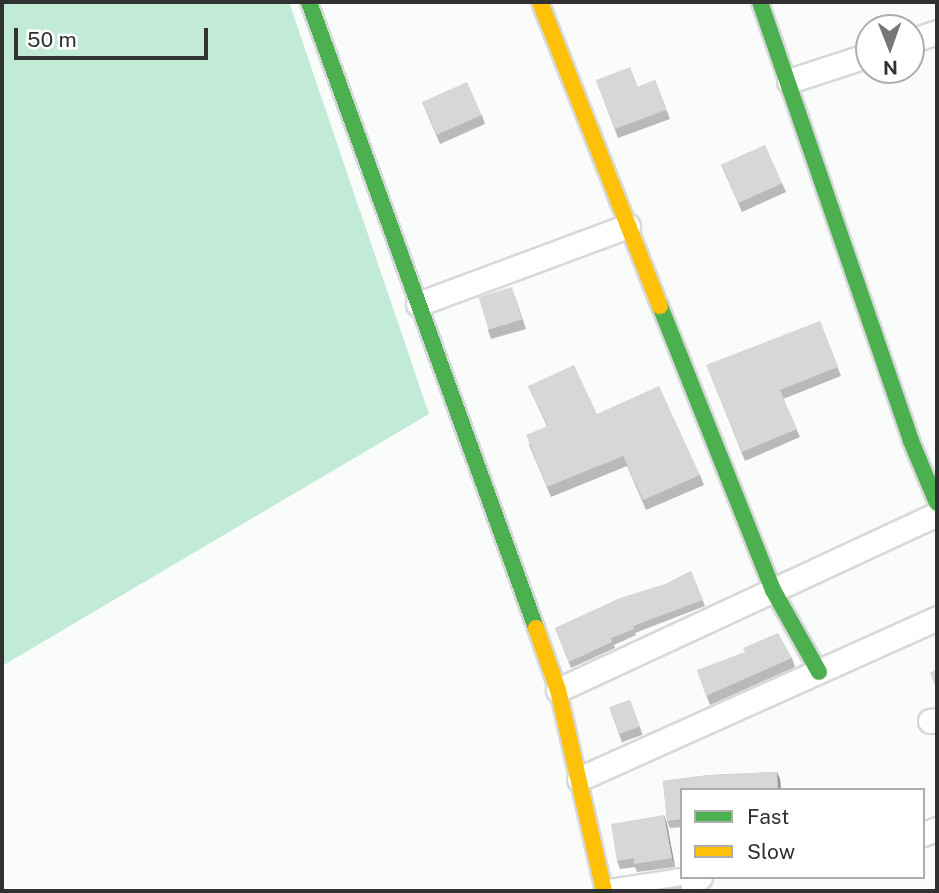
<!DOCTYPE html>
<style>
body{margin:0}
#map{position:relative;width:939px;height:893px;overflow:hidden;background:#f9fcfa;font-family:"Public Sans",sans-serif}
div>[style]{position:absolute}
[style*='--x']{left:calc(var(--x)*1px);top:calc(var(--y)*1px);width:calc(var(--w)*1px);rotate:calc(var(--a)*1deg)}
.green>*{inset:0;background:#c2ebd7}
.roads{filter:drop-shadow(2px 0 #d7d9d8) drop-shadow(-2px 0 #d7d9d8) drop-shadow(0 2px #d7d9d8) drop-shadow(0 -2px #d7d9d8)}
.street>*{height:23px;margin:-11.5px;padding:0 11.5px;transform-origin:11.5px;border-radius:11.5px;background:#fefffe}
.fast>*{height:16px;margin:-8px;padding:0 8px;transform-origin:8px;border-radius:8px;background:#4caf50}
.slow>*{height:16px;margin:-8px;padding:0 8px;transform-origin:8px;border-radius:8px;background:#ffc107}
.wall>*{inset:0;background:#b8bab9;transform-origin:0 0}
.shaded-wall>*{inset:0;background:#969796}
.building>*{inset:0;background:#d6d8d7;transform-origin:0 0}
span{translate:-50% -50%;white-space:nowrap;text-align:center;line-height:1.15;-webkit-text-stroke:6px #fff;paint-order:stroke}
.frame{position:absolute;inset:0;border:4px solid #303130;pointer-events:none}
.legend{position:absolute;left:680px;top:788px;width:245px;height:91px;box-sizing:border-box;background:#fff;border:2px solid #acadac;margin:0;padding:9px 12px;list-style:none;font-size:21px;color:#303130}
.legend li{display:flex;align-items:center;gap:14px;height:35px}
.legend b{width:35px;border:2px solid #acadac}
.north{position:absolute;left:855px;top:14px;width:70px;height:70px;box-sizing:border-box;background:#fff;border:2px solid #acadac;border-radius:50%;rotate:179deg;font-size:19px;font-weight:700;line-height:28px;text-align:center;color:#303130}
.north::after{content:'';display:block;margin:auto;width:24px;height:32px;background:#767877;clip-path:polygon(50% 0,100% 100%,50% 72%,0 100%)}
.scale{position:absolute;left:14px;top:28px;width:194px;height:32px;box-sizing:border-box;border:4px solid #303130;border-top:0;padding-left:9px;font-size:21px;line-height:24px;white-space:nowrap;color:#303130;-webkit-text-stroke:5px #fff;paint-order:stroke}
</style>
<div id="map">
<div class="green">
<div style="clip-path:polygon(2px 2px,289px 2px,429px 414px,2px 666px)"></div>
</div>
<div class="roads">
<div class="street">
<div style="--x:911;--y:41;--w:28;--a:-19"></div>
<div style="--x:789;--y:81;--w:84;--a:-18"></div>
<div style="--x:418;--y:304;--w:224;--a:-20.4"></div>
<div style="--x:558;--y:690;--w:418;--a:-24.9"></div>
<div style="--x:930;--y:721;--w:7;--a:-8"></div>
<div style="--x:579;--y:779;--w:393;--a:-24.2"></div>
<div style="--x:923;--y:834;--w:15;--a:-20"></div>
<div style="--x:609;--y:891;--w:92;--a:-8.7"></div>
</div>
<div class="fast">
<div style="--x:309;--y:2;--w:666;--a:70.07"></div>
<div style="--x:760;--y:2;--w:464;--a:71"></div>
<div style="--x:911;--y:441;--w:67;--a:67.2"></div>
<div style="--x:660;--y:306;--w:306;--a:68.3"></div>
<div style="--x:773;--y:590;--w:94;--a:60.7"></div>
</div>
<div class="slow">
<div style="--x:540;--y:2;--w:327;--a:68.5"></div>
<div style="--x:536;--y:628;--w:66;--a:70.5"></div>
<div style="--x:558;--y:690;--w:206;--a:77.1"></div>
</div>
</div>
<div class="wall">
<div style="clip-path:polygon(596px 80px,638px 87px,655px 80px,670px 119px,618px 138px)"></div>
<div style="clip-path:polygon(422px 102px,482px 115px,485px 124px,440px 144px)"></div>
<div style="clip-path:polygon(721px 165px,782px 183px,786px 192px,742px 212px)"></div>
<div style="clip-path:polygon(515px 296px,526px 329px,491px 339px,488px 330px)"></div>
<div style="clip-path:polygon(820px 321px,841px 376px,783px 399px,800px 437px,745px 461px,710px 374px)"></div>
<div style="clip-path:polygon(528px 386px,597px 414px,700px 475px,704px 485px,646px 510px,627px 466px,551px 497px,529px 445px,547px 426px)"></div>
<div style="clip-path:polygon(691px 571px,705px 606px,635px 633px,636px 635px,614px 645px,615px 648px,571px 668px,555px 628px,668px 583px)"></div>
<div style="clip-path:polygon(792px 658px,795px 667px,710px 705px,697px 670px)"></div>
<div style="left:630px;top:700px;width:37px;height:22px;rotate:70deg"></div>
<div style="clip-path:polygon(777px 772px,780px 779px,781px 790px,682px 790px,682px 827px,670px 828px,667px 821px,663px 781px,709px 775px)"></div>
<div style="clip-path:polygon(664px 815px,667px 824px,675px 867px,637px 872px,635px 867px,620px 869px,617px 861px)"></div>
</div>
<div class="shaded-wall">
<div style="clip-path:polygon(777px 772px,780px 779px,781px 790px,778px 790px)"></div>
<div style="clip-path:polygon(664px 815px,667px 824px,675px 867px,672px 858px)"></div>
</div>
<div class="building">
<div style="clip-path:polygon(630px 67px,638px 87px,655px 80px,666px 110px,615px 129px,596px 80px)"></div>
<div style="left:467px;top:82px;width:36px;height:49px;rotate:66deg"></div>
<div style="left:765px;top:145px;width:42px;height:48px;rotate:66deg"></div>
<div style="left:512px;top:287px;width:34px;height:35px;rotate:73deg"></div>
<div style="clip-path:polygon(820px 321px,838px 367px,780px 390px,797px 429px,742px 452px,706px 365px)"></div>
<div style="clip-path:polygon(574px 365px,597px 414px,659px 386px,700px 475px,643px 500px,623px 456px,547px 487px,526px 435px,548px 426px,528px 386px)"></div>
<div style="clip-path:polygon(691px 571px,703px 600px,633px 626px,634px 629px,611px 638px,612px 642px,569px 662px,555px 628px,620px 598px,668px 583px)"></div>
<div style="clip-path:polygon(778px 633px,792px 658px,706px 696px,697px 670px,745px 652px,743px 648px)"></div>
<div style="clip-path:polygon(937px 669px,937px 690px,930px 673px)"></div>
<div style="left:630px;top:700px;width:28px;height:22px;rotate:69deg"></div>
<div style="clip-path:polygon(777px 772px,778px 790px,682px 790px,682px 819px,667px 821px,663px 781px,709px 775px)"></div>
<div style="clip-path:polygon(664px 815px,672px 858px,634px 864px,634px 858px,617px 861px,611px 824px)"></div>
<div style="clip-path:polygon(682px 885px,682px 891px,642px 891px)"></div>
</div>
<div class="frame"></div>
<ul class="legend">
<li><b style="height:9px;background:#4caf50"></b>Fast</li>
<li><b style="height:9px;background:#ffc107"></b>Slow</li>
</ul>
<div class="north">N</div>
<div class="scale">50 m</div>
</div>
